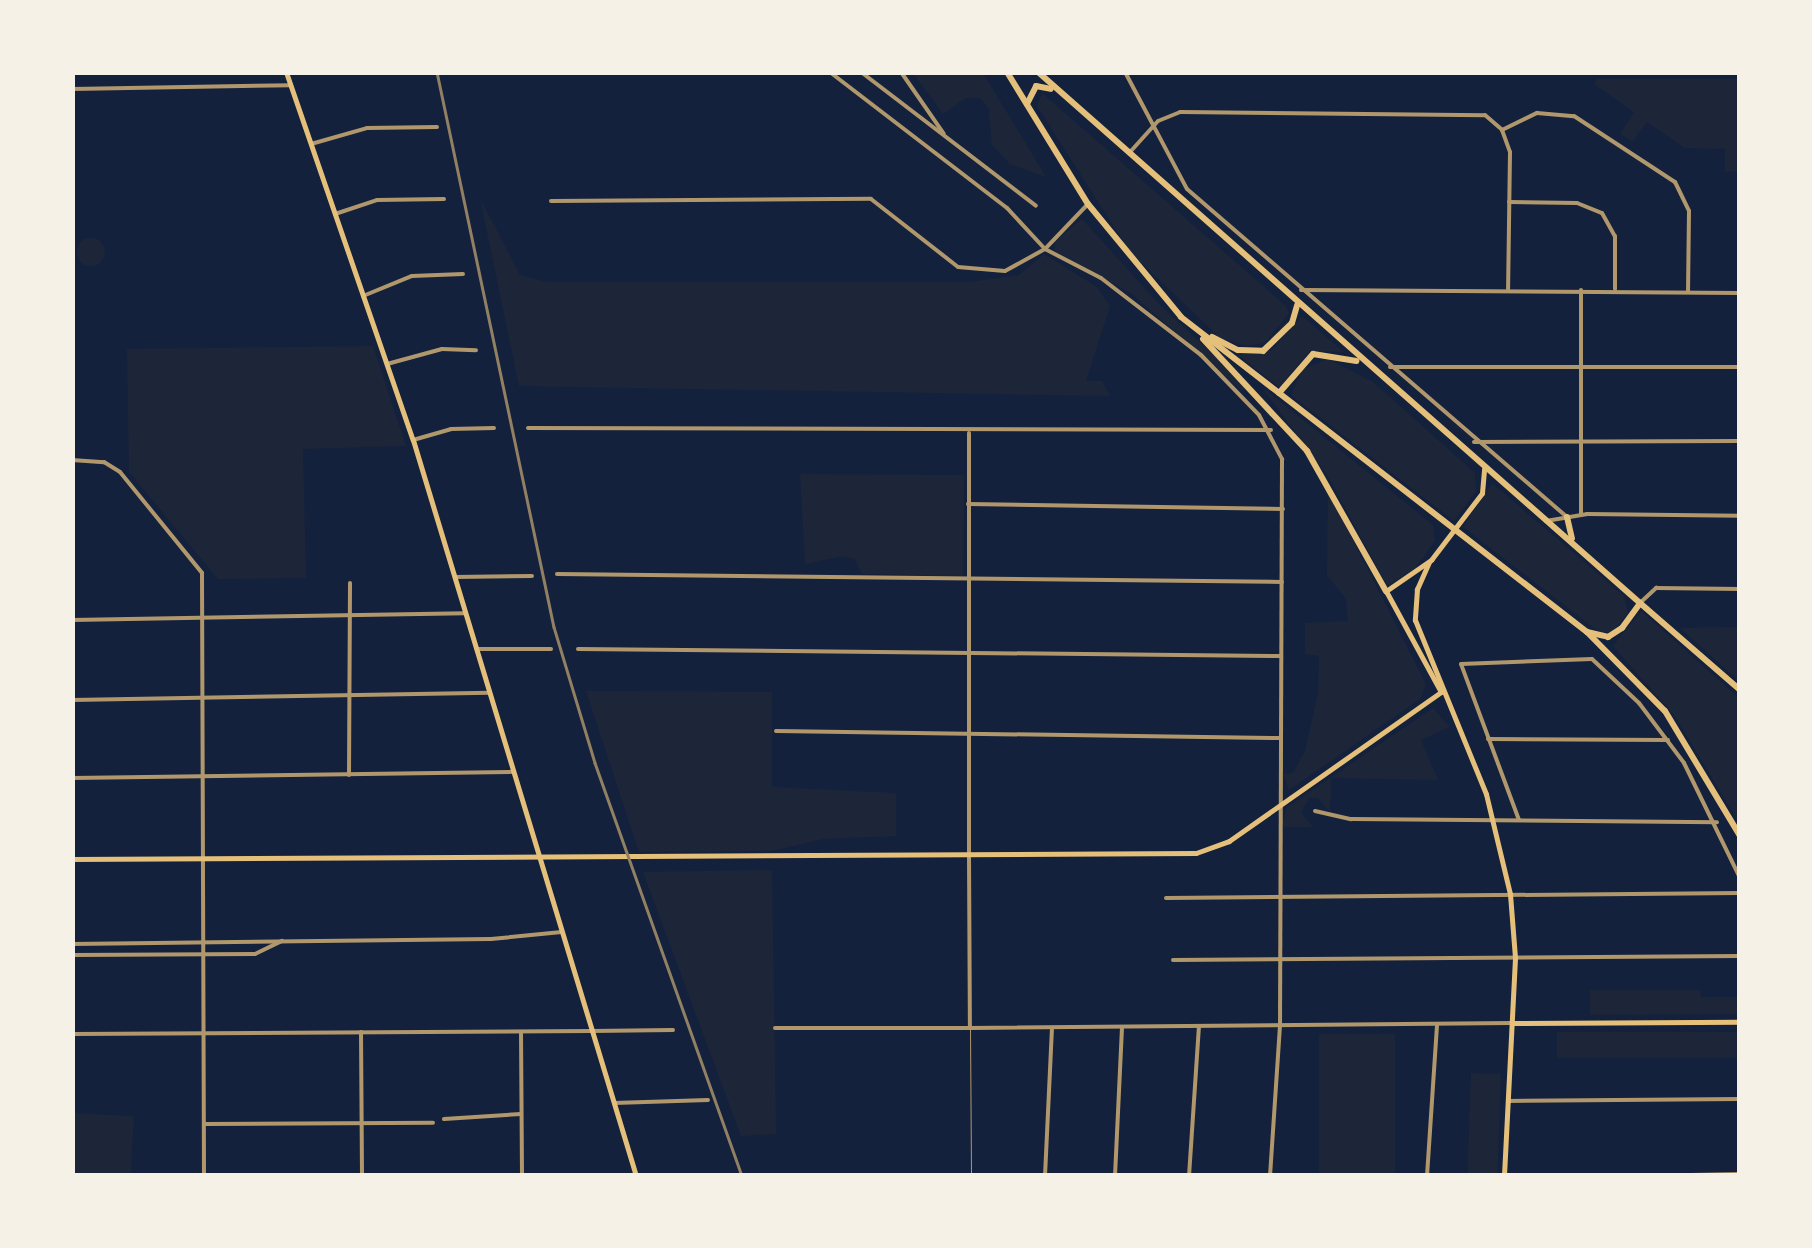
<!DOCTYPE html>
<style>
body{margin:0}
#map{position:relative;width:1812px;height:1248px;overflow:hidden;background:#14213d;font-family:Raleway,sans-serif}
div>[style]{position:absolute}
[style*='--x']{left:calc(var(--x)*1px);top:calc(var(--y)*1px);width:calc(var(--w)*1px);rotate:calc(var(--a)*1deg)}
.green>*{inset:0;background:#1d2539;transform-origin:0 0}
.round{border-radius:50%}
.service>*{height:1px;margin:-0.5px;padding:0 0.5px;transform-origin:0.5px;border-radius:0.5px;background:#b1986c}
.minor>*{height:4px;margin:-2px;padding:0 2px;transform-origin:2px;border-radius:2px;background:#b1986c}
.tertiary>*{height:4px;margin:-2px;padding:0 2px;transform-origin:2px;border-radius:2px;background:#b1986c}
.secondary>*{height:5px;margin:-2.5px;padding:0 2.5px;transform-origin:2.5px;border-radius:2.5px;background:#e5c07b}
.primary>*{height:5px;margin:-2.5px;padding:0 2.5px;transform-origin:2.5px;border-radius:2.5px;background:#e5c07b}
.trunk>*{height:6px;margin:-3px;padding:0 3px;transform-origin:3px;border-radius:3px;background:#e5c07b}
.motorway>*{height:6px;margin:-3px;padding:0 3px;transform-origin:3px;border-radius:3px;background:#e5c07b}
.rail>*{height:2.5px;margin:-1.25px;padding:0 1.25px;transform-origin:1.25px;border-radius:1.25px;background:#918062}
span{translate:-50% -50%;white-space:nowrap;text-align:center;line-height:1.15;-webkit-text-stroke:8px #f6f1e7;paint-order:stroke}
.frame{position:absolute;inset:0;border:75px solid #f6f1e7;pointer-events:none}
</style>
<div id="map">
<div class="green">
<div style="clip-path:polygon(913px 73px,983px 73px,1046px 177px,1010px 164px,992px 145px,989px 109px,980px 98px,966px 98px,943px 114px)"></div>
<div style="clip-path:polygon(1597px 79px,1739px 79px,1739px 171px,1725px 172px,1725px 149px,1685px 148px,1647px 122px,1632px 142px,1620px 134px,1634px 112px,1594px 84px)"></div>
<div style="clip-path:polygon(1042px 93px,1286px 306px,1289px 313px,1265px 343px,1246px 346px,1220px 338px,1130px 252px,1037px 106px)"></div>
<div style="clip-path:polygon(480px 198px,520px 275px,547px 282px,969px 282px,1019px 275px,1044px 254px,1097px 287px,1110px 306px,1086px 381px,1102px 381px,1110px 396px,519px 386px)"></div>
<div style="clip-path:polygon(1082px 219px,1159px 304px,1247px 386px,1243px 392px,1132px 294px,1055px 251px,1054px 242px)"></div>
<div class="round" style="left:77px;top:238px;width:28px;height:28px"></div>
<div style="clip-path:polygon(1302px 316px,1344px 352px,1310px 351px,1279px 387px,1238px 355px,1272px 350px)"></div>
<div style="clip-path:polygon(373px 346px,406px 446px,303px 449px,306px 578px,218px 579px,129px 472px,127px 349px)"></div>
<div style="clip-path:polygon(1328px 359px,1373px 382px,1475px 473px,1476px 491px,1454px 521px,1291px 395px,1303px 369px)"></div>
<div style="clip-path:polygon(1261px 386px,1433px 525px,1435px 541px,1415px 568px,1387px 586px,1329px 478px)"></div>
<div style="clip-path:polygon(800px 474px,964px 475px,963px 576px,862px 574px,855px 559px,843px 556px,805px 564px)"></div>
<div style="clip-path:polygon(1492px 483px,1624px 596px,1628px 613px,1612px 633px,1598px 631px,1463px 527px)"></div>
<div style="clip-path:polygon(1328px 491px,1426px 684px,1420px 699px,1289px 790px,1283px 774px,1293px 773px,1305px 751px,1318px 693px,1319px 656px,1305px 654px,1305px 623px,1348px 621px,1346px 599px,1327px 575px)"></div>
<div style="clip-path:polygon(1641px 611px,1739px 698px,1739px 823px,1675px 716px,1613px 646px)"></div>
<div style="clip-path:polygon(1739px 627px,1739px 681px,1680px 628px)"></div>
<div style="clip-path:polygon(586px 691px,772px 692px,772px 787px,896px 793px,896px 836px,822px 839px,772px 851px,639px 852px)"></div>
<div style="clip-path:polygon(1433px 708px,1450px 727px,1421px 740px,1438px 780px,1331px 778px,1330px 812px,1318px 798px,1309px 798px,1301px 813px,1313px 827px,1282px 827px,1286px 808px)"></div>
<div style="clip-path:polygon(772px 870px,776px 1134px,741px 1136px,643px 872px)"></div>
<div style="clip-path:polygon(1590px 990px,1700px 990px,1701px 997px,1739px 997px,1739px 1014px,1590px 1015px)"></div>
<div style="left:1739px;top:1032px;width:26px;height:182px;rotate:90deg"></div>
<div style="left:1319px;top:1034px;width:76px;height:141px"></div>
<div style="left:1501px;top:1074px;width:101px;height:30px;rotate:92deg"></div>
<div style="left:73px;top:1113px;width:61px;height:62px;rotate:3deg"></div>
</div>
<div class="service">
<div style="--x:970;--y:1029;--w:147;--a:89.6"></div>
</div>
<div class="minor">
<div style="--x:861;--y:72;--w:220;--a:37.4"></div>
<div style="--x:901;--y:72;--w:75;--a:55.3"></div>
<div style="--x:1125;--y:72;--w:132;--a:62.1"></div>
<div style="--x:1187;--y:189;--w:502;--a:40.8"></div>
<div style="--x:1502;--y:130;--w:39;--a:-26"></div>
<div style="--x:1537;--y:113;--w:37;--a:5"></div>
<div style="--x:1574;--y:116;--w:121;--a:33.2"></div>
<div style="--x:1675;--y:182;--w:32;--a:64"></div>
<div style="--x:1689;--y:211;--w:80;--a:90.7"></div>
<div style="--x:311;--y:144;--w:58;--a:-15.9"></div>
<div style="--x:367;--y:128;--w:70;--a:-0.8"></div>
<div style="--x:1131;--y:151;--w:40;--a:-48"></div>
<div style="--x:1158;--y:121;--w:24;--a:-22"></div>
<div style="--x:1180;--y:112;--w:305;--a:0.6"></div>
<div style="--x:1485;--y:115;--w:23;--a:41"></div>
<div style="--x:1502;--y:130;--w:23;--a:70"></div>
<div style="--x:1510;--y:152;--w:137;--a:90.8"></div>
<div style="--x:551;--y:201;--w:320;--a:-0.4"></div>
<div style="--x:871;--y:199;--w:110;--a:38"></div>
<div style="--x:958;--y:267;--w:47;--a:4.9"></div>
<div style="--x:1005;--y:271;--w:46;--a:-28.8"></div>
<div style="--x:1045;--y:249;--w:56;--a:-132.8"></div>
<div style="--x:1007;--y:208;--w:223;--a:-142.5"></div>
<div style="--x:1509;--y:202;--w:68;--a:0.8"></div>
<div style="--x:1577;--y:203;--w:27;--a:22"></div>
<div style="--x:1602;--y:213;--w:26;--a:61"></div>
<div style="--x:1615;--y:236;--w:53;--a:90"></div>
<div style="--x:335;--y:214;--w:44;--a:-18.4"></div>
<div style="--x:377;--y:200;--w:67;--a:-0.9"></div>
<div style="--x:1301;--y:290;--w:439;--a:0.4"></div>
<div style="--x:1581;--y:290;--w:224;--a:90"></div>
<div style="--x:363;--y:296;--w:53;--a:-22.2"></div>
<div style="--x:412;--y:276;--w:51;--a:-2.2"></div>
<div style="--x:387;--y:364;--w:57;--a:-15.3"></div>
<div style="--x:442;--y:349;--w:34;--a:2"></div>
<div style="--x:1390;--y:367;--w:350;--a:0"></div>
<div style="--x:528;--y:428;--w:743;--a:0.15"></div>
<div style="--x:969;--y:433;--w:423;--a:90"></div>
<div style="--x:413;--y:440;--w:40;--a:-16"></div>
<div style="--x:451;--y:429;--w:43;--a:-1.3"></div>
<div style="--x:1474;--y:442;--w:266;--a:-0.2"></div>
<div style="--x:968;--y:504;--w:315;--a:0.9"></div>
<div style="--x:557;--y:574;--w:725;--a:0.63"></div>
<div style="--x:455;--y:577;--w:77;--a:-0.7"></div>
<div style="--x:1641;--y:602;--w:21;--a:-43"></div>
<div style="--x:1656;--y:588;--w:84;--a:0.7"></div>
<div style="--x:72;--y:620;--w:393;--a:-1"></div>
<div style="--x:477;--y:649;--w:74;--a:0"></div>
<div style="--x:578;--y:649;--w:703;--a:0.57"></div>
<div style="--x:72;--y:700;--w:418;--a:-1"></div>
<div style="--x:776;--y:731;--w:504;--a:0.8"></div>
<div style="--x:1488;--y:739;--w:180;--a:0.3"></div>
<div style="--x:349;--y:775;--w:192;--a:-89.7"></div>
<div style="--x:72;--y:778;--w:442;--a:-0.8"></div>
<div style="--x:1315;--y:811;--w:37;--a:13"></div>
<div style="--x:1351;--y:819;--w:366;--a:0.5"></div>
<div style="--x:1519;--y:820;--w:166;--a:-110.4"></div>
<div style="--x:1461;--y:664;--w:131;--a:-2.2"></div>
<div style="--x:1592;--y:659;--w:64;--a:43.1"></div>
<div style="--x:1639;--y:703;--w:75;--a:53.1"></div>
<div style="--x:1684;--y:763;--w:128;--a:64"></div>
<div style="--x:1166;--y:898;--w:574;--a:-0.5"></div>
<div style="--x:72;--y:944;--w:419;--a:-0.7"></div>
<div style="--x:491;--y:939;--w:71;--a:-5.6"></div>
<div style="--x:72;--y:955;--w:183;--a:-0.3"></div>
<div style="--x:255;--y:954;--w:30;--a:-26"></div>
<div style="--x:1173;--y:960;--w:567;--a:-0.4"></div>
<div style="--x:775;--y:1028;--w:195;--a:0"></div>
<div style="--x:592;--y:1031;--w:81;--a:-0.7"></div>
<div style="--x:361;--y:1032;--w:144;--a:89.6"></div>
<div style="--x:1508;--y:1101;--w:232;--a:-0.5"></div>
<div style="--x:614;--y:1103;--w:94;--a:-1.8"></div>
<div style="--x:444;--y:1119;--w:77;--a:-3.7"></div>
<div style="--x:204;--y:1124;--w:229;--a:-0.3"></div>
<div style="--x:1045;--y:1176;--w:148;--a:-87.3"></div>
<div style="--x:1115;--y:1176;--w:149;--a:-87.3"></div>
<div style="--x:1189;--y:1176;--w:149;--a:-86.2"></div>
<div style="--x:1270;--y:1176;--w:150;--a:-86.2"></div>
<div style="--x:1427;--y:1176;--w:152;--a:-86.2"></div>
<div style="--x:1643;--y:1176;--w:97;--a:-1.2"></div>
</div>
<div class="tertiary">
<div style="--x:72;--y:89;--w:219;--a:-1"></div>
<div style="--x:1087;--y:205;--w:61;--a:133.7"></div>
<div style="--x:1045;--y:249;--w:63;--a:27.4"></div>
<div style="--x:1101;--y:278;--w:126;--a:37.6"></div>
<div style="--x:1201;--y:355;--w:83;--a:46"></div>
<div style="--x:1259;--y:415;--w:50;--a:62.4"></div>
<div style="--x:1282;--y:459;--w:566;--a:90.2"></div>
<div style="--x:72;--y:460;--w:32;--a:4"></div>
<div style="--x:104;--y:462;--w:19;--a:32"></div>
<div style="--x:120;--y:472;--w:130;--a:50.9"></div>
<div style="--x:202;--y:573;--w:603;--a:89.81"></div>
<div style="--x:1546;--y:521;--w:42;--a:-9.7"></div>
<div style="--x:1587;--y:514;--w:153;--a:0.7"></div>
<div style="--x:969;--y:856;--w:172;--a:89.7"></div>
<div style="--x:970;--y:1028;--w:542;--a:-0.53"></div>
<div style="--x:521;--y:1032;--w:144;--a:89.6"></div>
<div style="--x:72;--y:1034;--w:520;--a:-0.33"></div>
</div>
<div class="secondary">
<div style="--x:72;--y:859;--w:1124;--a:-0.31"></div>
<div style="--x:1196;--y:853;--w:35;--a:-20"></div>
<div style="--x:1229;--y:841;--w:259;--a:-35.1"></div>
<div style="--x:1512;--y:1023;--w:228;--a:-0.3"></div>
</div>
<div class="primary">
<div style="--x:286;--y:72;--w:389;--a:71"></div>
<div style="--x:413;--y:440;--w:769;--a:73.14"></div>
<div style="--x:1429;--y:562;--w:30;--a:114"></div>
<div style="--x:1417;--y:589;--w:31;--a:94"></div>
<div style="--x:1415;--y:620;--w:188;--a:67.8"></div>
<div style="--x:1486;--y:794;--w:103;--a:76.5"></div>
<div style="--x:1510;--y:894;--w:64;--a:85.5"></div>
<div style="--x:1515;--y:958;--w:218;--a:92.9"></div>
<div style="--x:1441;--y:692;--w:115;--a:-118.6"></div>
<div style="--x:1386;--y:591;--w:55;--a:-34.6"></div>
<div style="--x:1431;--y:560;--w:84;--a:-52.7"></div>
<div style="--x:1482;--y:493;--w:25;--a:-85"></div>
</div>
<div class="trunk">
<div style="--x:1007;--y:72;--w:155;--a:58.5"></div>
<div style="--x:1088;--y:204;--w:146;--a:50.5"></div>
<div style="--x:1181;--y:317;--w:514;--a:37.81"></div>
<div style="--x:1587;--y:632;--w:22;--a:13"></div>
<div style="--x:1608;--y:637;--w:17;--a:-33"></div>
<div style="--x:1622;--y:628;--w:31;--a:-54"></div>
<div style="--x:1640;--y:603;--w:803;--a:-138.59"></div>
<div style="--x:1027;--y:104;--w:20;--a:-63"></div>
<div style="--x:1036;--y:86;--w:15;--a:11"></div>
<div style="--x:1212;--y:337;--w:29;--a:27"></div>
<div style="--x:1238;--y:350;--w:25;--a:2"></div>
<div style="--x:1263;--y:351;--w:40;--a:-44"></div>
<div style="--x:1292;--y:323;--w:19;--a:-74"></div>
<div style="--x:1203;--y:339;--w:153;--a:47.1"></div>
<div style="--x:1307;--y:451;--w:161;--a:60.6"></div>
<div style="--x:1279;--y:393;--w:52;--a:-48.9"></div>
<div style="--x:1313;--y:354;--w:44;--a:9.2"></div>
<div style="--x:1567;--y:517;--w:22;--a:77"></div>
</div>
<div class="motorway">
<div style="--x:1640;--y:603;--w:133;--a:41"></div>
<div style="--x:1587;--y:632;--w:111;--a:45.4"></div>
<div style="--x:1665;--y:711;--w:146;--a:59"></div>
</div>
<div class="rail">
<div style="--x:437;--y:72;--w:567;--a:78.1"></div>
<div style="--x:554;--y:627;--w:142;--a:73.2"></div>
<div style="--x:595;--y:763;--w:438;--a:70.4"></div>
</div>
<div class="frame"></div>
</div>
